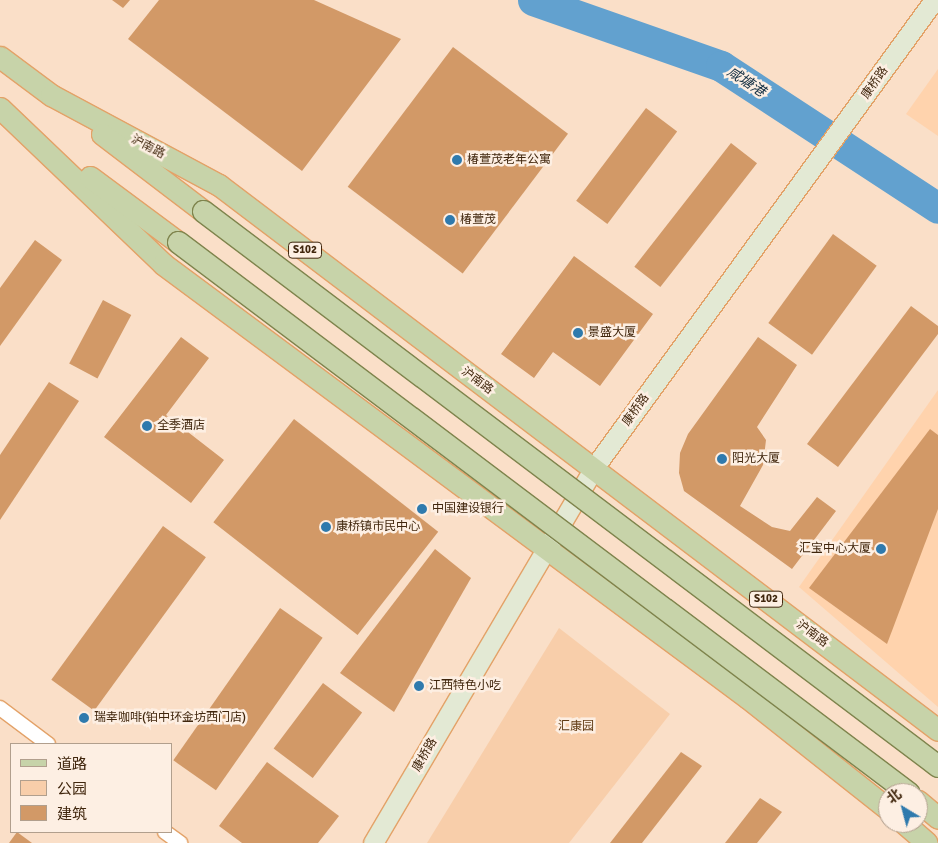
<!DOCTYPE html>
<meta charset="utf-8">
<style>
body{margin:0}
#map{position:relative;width:938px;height:843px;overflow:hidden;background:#fadfc8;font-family:Signika,"Noto Sans SC",sans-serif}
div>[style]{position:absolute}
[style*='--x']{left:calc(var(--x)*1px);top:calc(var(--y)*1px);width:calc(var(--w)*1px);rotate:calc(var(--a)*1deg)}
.built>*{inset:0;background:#ffd3ad}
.green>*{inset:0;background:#f8ceaa}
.river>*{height:31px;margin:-15.5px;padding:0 15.5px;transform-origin:15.5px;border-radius:15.5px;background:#62a1cf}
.building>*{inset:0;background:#d29967;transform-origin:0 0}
.roads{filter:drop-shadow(1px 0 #e3a268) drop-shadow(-1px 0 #e3a268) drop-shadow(0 1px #e3a268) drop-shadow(0 -1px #e3a268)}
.street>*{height:14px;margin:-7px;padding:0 7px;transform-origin:7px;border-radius:7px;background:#fff}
.secondary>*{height:19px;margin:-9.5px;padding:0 9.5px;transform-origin:9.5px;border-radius:9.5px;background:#e3e9d4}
.primary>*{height:21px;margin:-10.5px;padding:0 10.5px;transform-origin:10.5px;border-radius:10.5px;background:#c7d3a9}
.bridges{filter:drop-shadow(1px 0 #7f844d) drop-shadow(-1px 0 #7f844d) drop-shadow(0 1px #7f844d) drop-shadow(0 -1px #7f844d)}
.primary-bridge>*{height:21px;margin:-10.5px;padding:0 10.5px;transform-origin:10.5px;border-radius:10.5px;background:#c7d3a9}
.dots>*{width:14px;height:14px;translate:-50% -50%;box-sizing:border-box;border:2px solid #fdefe3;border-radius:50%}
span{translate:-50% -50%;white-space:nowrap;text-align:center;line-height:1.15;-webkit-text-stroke:5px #fdefe3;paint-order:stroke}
.shield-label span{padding:1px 4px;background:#fdefe3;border:1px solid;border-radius:4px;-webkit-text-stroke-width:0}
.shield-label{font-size:11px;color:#40260d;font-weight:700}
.street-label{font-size:12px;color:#40260d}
.poi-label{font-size:12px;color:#40260d}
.left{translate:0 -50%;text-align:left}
.right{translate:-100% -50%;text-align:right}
.park-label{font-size:12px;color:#633d16}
.water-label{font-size:14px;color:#102c40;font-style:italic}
.legend{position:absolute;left:10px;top:743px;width:162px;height:90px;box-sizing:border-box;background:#fdefe3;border:1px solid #b19f8d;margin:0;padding:6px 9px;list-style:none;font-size:15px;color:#40260d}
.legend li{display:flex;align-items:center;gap:10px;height:25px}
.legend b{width:25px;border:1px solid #b19f8d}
.north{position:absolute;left:878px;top:783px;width:50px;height:50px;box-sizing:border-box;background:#fdefe3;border:1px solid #b19f8d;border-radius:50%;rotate:323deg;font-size:14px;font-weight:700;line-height:20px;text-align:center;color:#40260d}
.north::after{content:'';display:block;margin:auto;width:18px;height:22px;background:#2f7aad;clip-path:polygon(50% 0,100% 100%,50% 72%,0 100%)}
</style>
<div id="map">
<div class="built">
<div style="clip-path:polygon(938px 69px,938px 136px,906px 114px)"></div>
<div style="clip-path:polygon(938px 390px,938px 707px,799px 587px)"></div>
</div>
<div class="green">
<div style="clip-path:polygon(559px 628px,670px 714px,569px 843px,427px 843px)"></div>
</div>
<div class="river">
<div style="--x:533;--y:0;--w:199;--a:19.3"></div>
<div style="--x:721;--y:66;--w:259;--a:33.2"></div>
</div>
<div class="building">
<div style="clip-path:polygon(112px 0,130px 0,123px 8px)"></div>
<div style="clip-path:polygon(159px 0,314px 0,401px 39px,302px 171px,128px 39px)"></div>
<div style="left:453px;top:47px;width:144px;height:175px;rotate:37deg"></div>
<div style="left:646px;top:108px;width:39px;height:116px;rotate:37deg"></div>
<div style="left:731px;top:143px;width:33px;height:157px;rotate:38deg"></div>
<div style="left:833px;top:234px;width:54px;height:110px;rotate:36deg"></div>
<div style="clip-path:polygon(35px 240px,62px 260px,0 346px,0 288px)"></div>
<div style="clip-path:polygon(574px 256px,653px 314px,600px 386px,553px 352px,534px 378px,501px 354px)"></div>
<div style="left:103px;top:300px;width:32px;height:72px;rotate:28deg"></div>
<div style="clip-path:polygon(911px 306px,938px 326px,938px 334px,838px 467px,807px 444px)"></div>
<div style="clip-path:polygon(181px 337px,209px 358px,166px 415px,224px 460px,191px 503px,104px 437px)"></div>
<div style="clip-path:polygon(758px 337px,797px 365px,757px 427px,766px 440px,763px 465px,740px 506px,772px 527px,790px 531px,817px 497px,836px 511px,792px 569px,684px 491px,679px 473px,680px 453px,688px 434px)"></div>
<div style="clip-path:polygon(49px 382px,79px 401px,0 520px,0 455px)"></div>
<div style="left:294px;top:419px;width:183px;height:131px;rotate:38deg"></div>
<div style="clip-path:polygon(930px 429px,938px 435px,938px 509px,887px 644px,809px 588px)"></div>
<div style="left:163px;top:526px;width:53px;height:190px;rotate:36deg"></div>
<div style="clip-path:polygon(435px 549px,471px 578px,394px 712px,340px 673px)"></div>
<div style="left:280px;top:608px;width:52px;height:186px;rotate:35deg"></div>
<div style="left:323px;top:683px;width:49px;height:82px;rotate:37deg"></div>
<div style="clip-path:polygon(681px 752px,702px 766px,642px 843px,610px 843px)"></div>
<div style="clip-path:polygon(267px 762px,339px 816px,318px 843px,242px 843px,219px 826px)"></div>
<div style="clip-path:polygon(760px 798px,782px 812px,757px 843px,725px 843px)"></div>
<div style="clip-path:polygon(17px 832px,32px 843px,9px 843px)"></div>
</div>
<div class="roads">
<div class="street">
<div style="--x:0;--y:708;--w:60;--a:36.9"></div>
<div style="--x:165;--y:832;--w:19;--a:36"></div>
</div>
<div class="secondary">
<div style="--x:373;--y:843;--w:434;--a:-59.5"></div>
<div style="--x:593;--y:469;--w:580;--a:-53.98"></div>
</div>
<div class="primary">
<div style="--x:0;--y:57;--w:64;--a:36.7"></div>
<div style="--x:51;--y:95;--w:191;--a:28.2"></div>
<div style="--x:219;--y:185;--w:902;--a:37.16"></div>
<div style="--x:0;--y:108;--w:226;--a:43.7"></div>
<div style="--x:163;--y:264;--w:728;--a:36.57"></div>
<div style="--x:748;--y:698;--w:179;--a:38.4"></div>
<div style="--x:102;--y:134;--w:127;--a:37.3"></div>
<div style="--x:90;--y:177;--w:109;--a:36.5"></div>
<div style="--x:918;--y:801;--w:26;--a:40"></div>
<div style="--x:904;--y:823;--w:30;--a:41"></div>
</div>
</div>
<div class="bridges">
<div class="primary-bridge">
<div style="--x:203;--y:211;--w:921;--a:37.06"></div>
<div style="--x:178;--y:242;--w:915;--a:37.01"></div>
</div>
</div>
<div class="dots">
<div style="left:457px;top:160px;background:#2f7aad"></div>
<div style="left:450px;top:220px;background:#2f7aad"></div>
<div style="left:578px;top:333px;background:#2f7aad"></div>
<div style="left:147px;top:426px;background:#2f7aad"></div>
<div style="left:722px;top:459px;background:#2f7aad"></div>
<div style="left:422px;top:509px;background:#2f7aad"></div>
<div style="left:326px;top:527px;background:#2f7aad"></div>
<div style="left:881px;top:549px;background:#2f7aad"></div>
<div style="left:419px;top:686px;background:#2f7aad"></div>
<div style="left:84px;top:718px;background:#2f7aad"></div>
</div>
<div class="shield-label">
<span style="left:305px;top:250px">S102</span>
<span style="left:766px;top:599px">S102</span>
</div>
<div class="street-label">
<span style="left:875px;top:83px;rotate:-55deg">康桥路</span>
<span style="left:148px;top:147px;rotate:28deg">沪南路</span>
<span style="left:477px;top:381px;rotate:37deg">沪南路</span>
<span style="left:636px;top:410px;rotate:-54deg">康桥路</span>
<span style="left:812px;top:634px;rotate:37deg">沪南路</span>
<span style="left:425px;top:755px;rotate:-60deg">康桥路</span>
</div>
<div class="poi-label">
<span class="left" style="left:467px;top:160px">椿萱茂老年公寓</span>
<span class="left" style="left:460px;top:220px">椿萱茂</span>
<span class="left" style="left:588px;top:333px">景盛大厦</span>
<span class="left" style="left:157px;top:426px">全季酒店</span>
<span class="left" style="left:732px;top:459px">阳光大厦</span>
<span class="left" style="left:432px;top:509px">中国建设银行</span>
<span class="left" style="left:336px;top:527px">康桥镇市民中心</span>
<span class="right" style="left:871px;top:549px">汇宝中心大厦</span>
<span class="left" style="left:429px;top:686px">江西特色小吃</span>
<span class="left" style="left:94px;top:718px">瑞幸咖啡(铂中环金坊西门店)</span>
</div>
<div class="park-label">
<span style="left:576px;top:727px">汇康园</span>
</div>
<div class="water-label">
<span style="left:746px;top:82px;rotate:33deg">咸塘港</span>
</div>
<ul class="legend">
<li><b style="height:6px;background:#c7d3a9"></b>道路</li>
<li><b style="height:14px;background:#f8ceaa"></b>公园</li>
<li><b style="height:14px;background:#d29967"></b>建筑</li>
</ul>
<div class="north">北</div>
</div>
